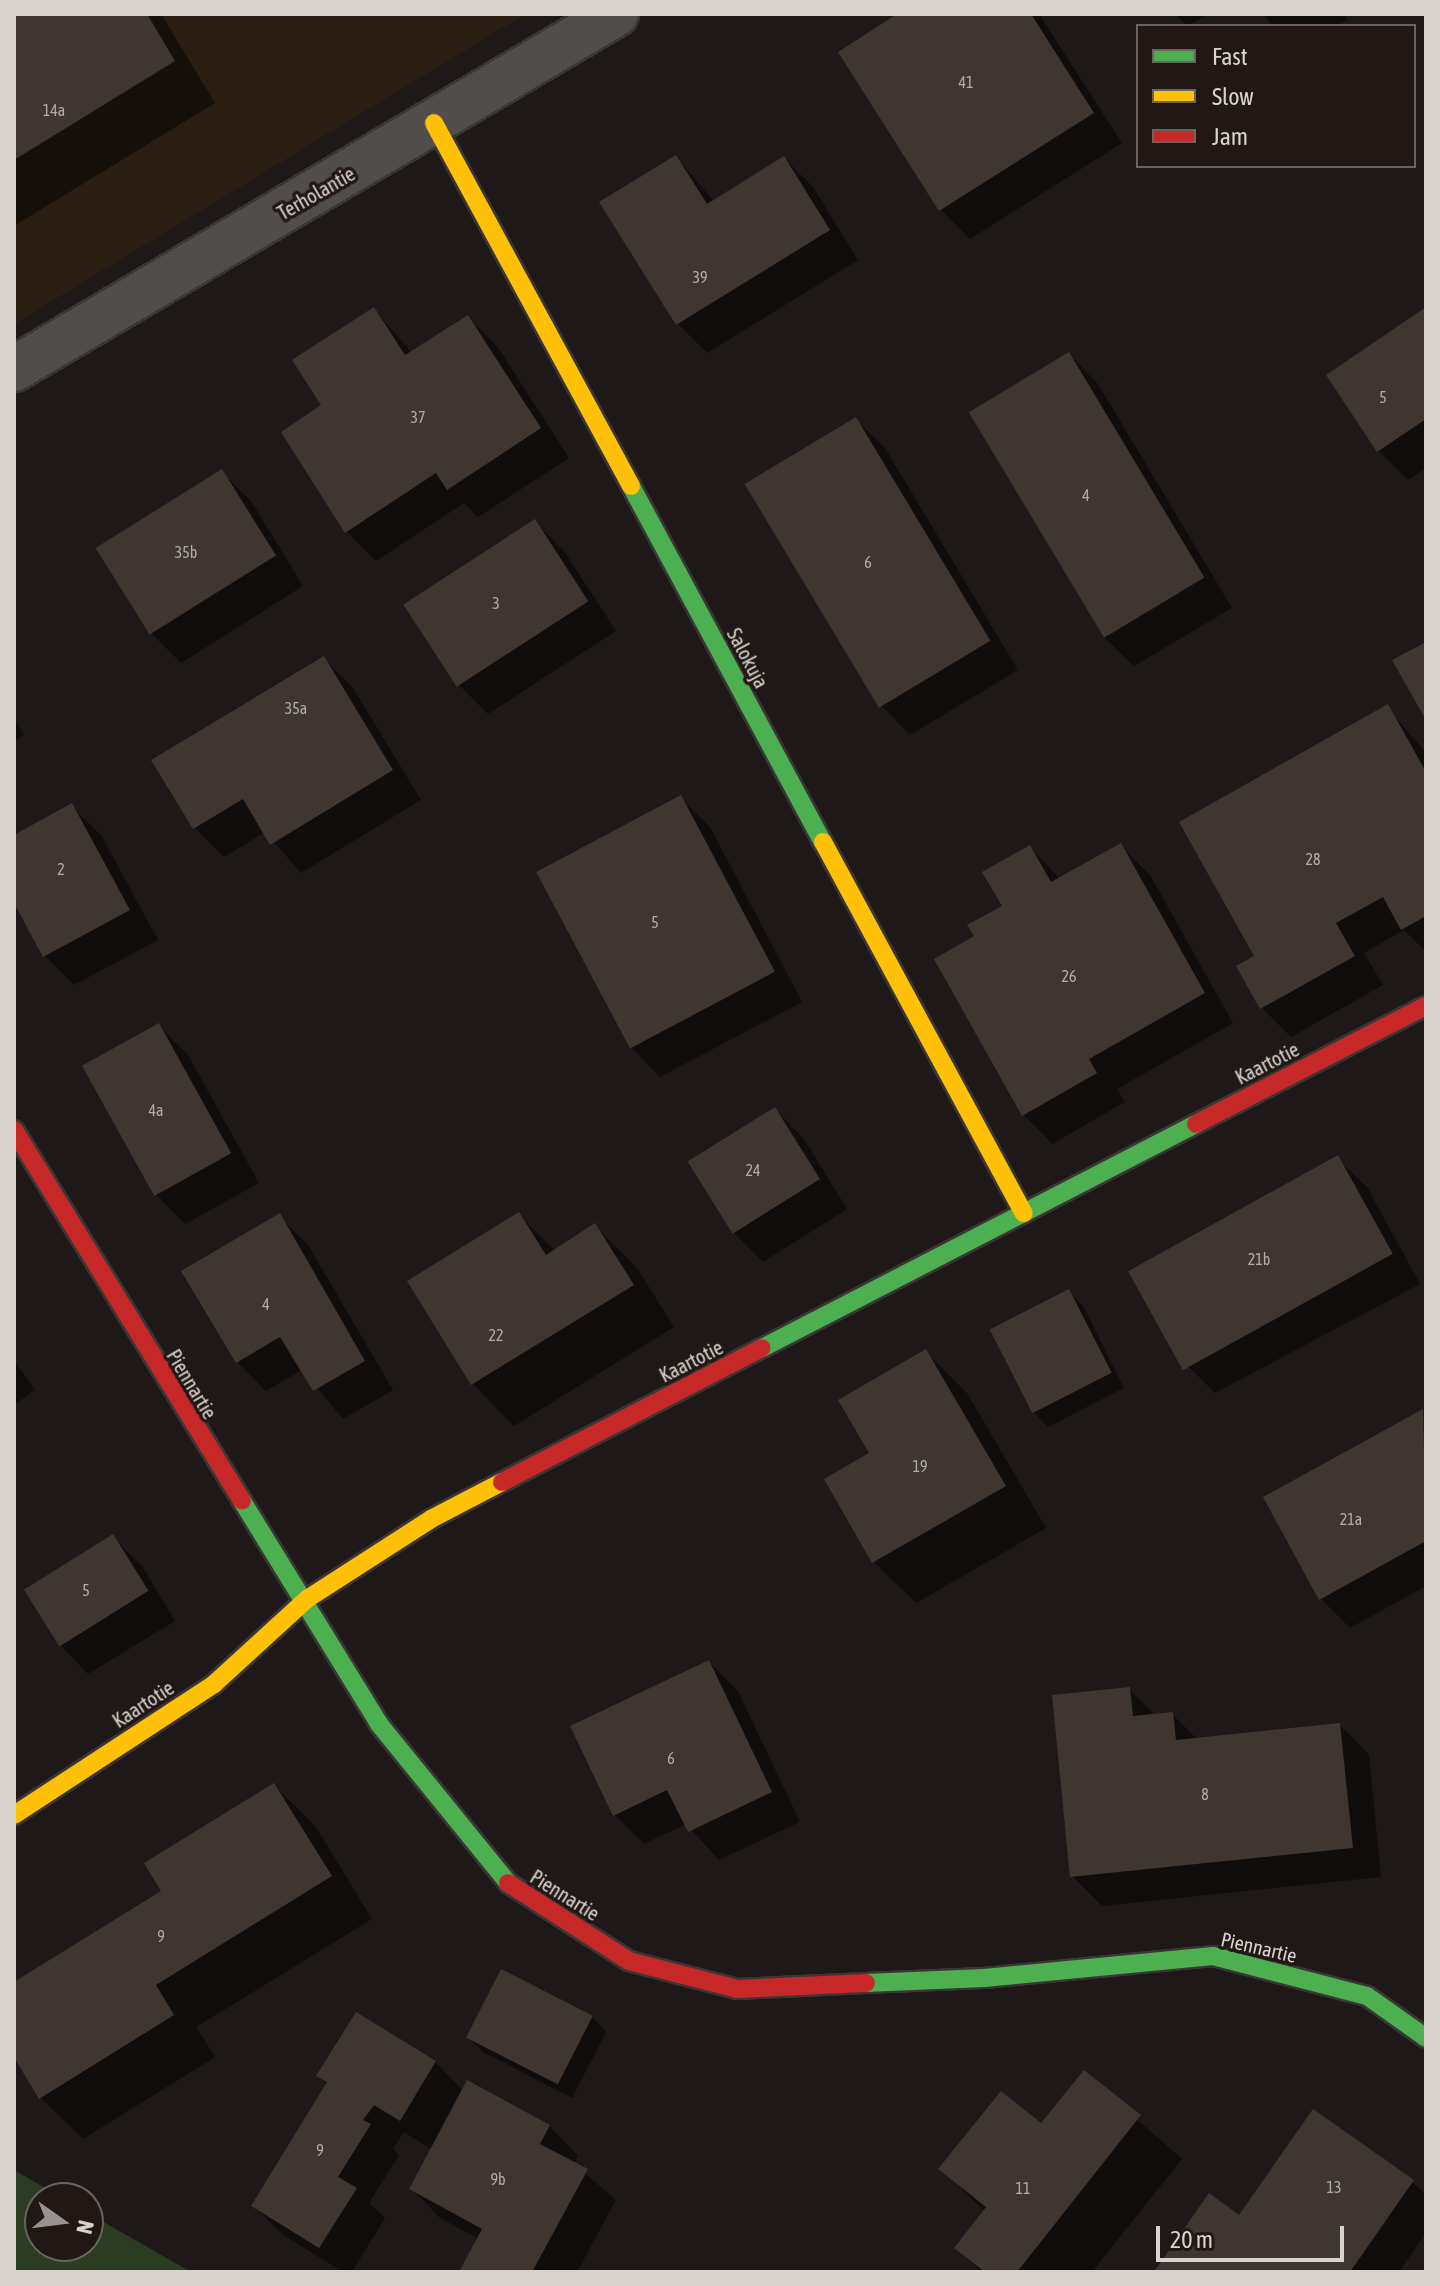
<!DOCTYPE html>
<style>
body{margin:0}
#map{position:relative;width:1440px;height:2286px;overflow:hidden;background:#1e1918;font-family:"Asap Condensed",sans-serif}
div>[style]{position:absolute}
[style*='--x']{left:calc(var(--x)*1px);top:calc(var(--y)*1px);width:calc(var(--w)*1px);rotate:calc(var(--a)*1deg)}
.commercial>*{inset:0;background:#2a1e13}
.green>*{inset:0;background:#2b3c22}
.shadow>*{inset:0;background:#0007}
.building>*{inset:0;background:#3f3632;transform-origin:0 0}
.roads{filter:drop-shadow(2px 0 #3a3635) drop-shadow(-2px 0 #3a3635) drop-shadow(0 2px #3a3635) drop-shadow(0 -2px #3a3635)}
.street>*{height:44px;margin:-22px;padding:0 22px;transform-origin:22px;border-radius:22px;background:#504d4c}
.fast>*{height:18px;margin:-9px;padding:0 9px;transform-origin:9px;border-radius:9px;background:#4caf50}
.slow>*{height:18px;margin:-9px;padding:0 9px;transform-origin:9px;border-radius:9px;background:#ffc107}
.jam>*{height:18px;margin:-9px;padding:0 9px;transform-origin:9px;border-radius:9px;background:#c62828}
span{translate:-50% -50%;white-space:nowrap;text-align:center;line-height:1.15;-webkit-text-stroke:7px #211815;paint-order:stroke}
.number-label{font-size:16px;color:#b2aca8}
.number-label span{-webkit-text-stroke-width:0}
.street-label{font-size:20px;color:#d9d3d0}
.frame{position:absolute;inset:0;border:16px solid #d9d3d0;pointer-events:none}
.legend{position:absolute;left:1136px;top:24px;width:280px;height:144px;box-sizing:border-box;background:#211815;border:2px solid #6b6360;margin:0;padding:10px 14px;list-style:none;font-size:24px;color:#d9d3d0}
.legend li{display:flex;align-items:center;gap:16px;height:40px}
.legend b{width:40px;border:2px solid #6b6360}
.north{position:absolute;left:24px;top:2182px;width:80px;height:80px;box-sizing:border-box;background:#211815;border:2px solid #6b6360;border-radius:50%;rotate:104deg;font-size:22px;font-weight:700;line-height:32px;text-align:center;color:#d9d3d0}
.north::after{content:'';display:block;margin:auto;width:28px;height:36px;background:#989290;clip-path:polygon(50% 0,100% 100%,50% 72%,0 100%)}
.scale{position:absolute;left:1156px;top:2226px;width:188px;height:36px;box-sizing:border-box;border:4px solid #d9d3d0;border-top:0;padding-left:10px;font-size:24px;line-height:28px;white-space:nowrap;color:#d9d3d0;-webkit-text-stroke:6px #211815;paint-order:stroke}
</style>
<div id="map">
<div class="commercial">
<div style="clip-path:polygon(14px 14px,525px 14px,14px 324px)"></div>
</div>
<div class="green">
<div style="clip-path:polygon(14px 2170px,62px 2198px,40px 2198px,40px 2246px,88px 2246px,88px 2213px,191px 2272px,14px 2272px)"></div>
</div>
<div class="shadow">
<div style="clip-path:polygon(14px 14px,161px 14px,215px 103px,14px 226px)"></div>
<div style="clip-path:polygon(901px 14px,1039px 14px,1122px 143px,970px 239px,941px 210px,841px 53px)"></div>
<div style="clip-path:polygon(1175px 14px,1208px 14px,1187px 26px)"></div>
<div style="clip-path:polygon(1263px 14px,1344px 14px,1347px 20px,1336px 26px,1273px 26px)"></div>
<div style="clip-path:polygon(676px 157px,714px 201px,784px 158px,813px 187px,858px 260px,707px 353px,678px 324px,602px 203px)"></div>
<div style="clip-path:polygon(374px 309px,412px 353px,468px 317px,497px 346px,569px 458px,478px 517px,464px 503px,376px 561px,346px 531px,323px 406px)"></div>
<div style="clip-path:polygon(1426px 309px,1426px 468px,1408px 480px,1379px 451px,1328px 376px)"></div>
<div style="clip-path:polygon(1069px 354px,1098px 384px,1232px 608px,1134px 666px,1104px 637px)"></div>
<div style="clip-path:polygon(855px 419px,885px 448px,1018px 670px,910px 735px,881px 705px)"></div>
<div style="clip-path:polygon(221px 472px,251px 501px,303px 586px,181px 663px,152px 634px)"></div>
<div style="clip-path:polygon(535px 522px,564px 551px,616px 631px,488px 714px,459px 685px,407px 606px)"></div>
<div style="clip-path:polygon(323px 658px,353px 688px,421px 800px,301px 873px,265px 832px,224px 857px,195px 828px)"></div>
<div style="clip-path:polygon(1387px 707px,1426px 753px,1426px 952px,1404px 930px,1364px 953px,1383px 985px,1291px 1037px,1262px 1008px,1257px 957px)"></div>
<div style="clip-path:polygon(14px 718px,24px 735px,14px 741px)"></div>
<div style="clip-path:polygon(680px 797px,710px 827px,802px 1002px,660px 1077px,631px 1047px)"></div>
<div style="clip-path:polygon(71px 806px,101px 835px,158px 940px,74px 985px,45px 956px,14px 899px,14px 838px)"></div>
<div style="clip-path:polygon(1120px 845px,1150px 875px,1233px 1023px,1117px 1089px,1125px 1102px,1052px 1144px,1023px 1114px,976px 937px,1005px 906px,1030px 847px,1060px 879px)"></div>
<div style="clip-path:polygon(159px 1026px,188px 1055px,259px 1183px,185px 1224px,155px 1194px)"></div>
<div style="clip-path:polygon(775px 1109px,804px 1139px,847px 1209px,763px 1262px,733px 1232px)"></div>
<div style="clip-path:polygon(1337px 1158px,1367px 1187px,1420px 1284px,1215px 1393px,1186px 1364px)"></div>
<div style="clip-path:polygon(518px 1214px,555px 1251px,595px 1226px,637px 1268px,674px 1327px,514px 1426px,473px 1384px,410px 1282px)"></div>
<div style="clip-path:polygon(279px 1216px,308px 1245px,393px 1390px,343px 1419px,302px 1370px,266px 1391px,237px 1362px)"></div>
<div style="clip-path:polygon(1068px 1292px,1083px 1306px,1124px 1388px,1048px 1427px,1033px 1412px,992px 1331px)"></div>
<div style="clip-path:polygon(925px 1351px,967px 1393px,1046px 1528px,916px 1603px,874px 1562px,871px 1454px)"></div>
<div style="clip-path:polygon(14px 1360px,35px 1390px,14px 1405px)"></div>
<div style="clip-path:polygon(1423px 1412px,1426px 1586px,1350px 1628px,1321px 1599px)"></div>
<div style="clip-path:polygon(113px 1537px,142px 1566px,175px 1621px,88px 1674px,59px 1644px)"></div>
<div style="clip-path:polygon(709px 1662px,738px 1691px,800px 1822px,719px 1860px,686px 1824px,644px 1844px,615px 1815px)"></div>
<div style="clip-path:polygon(1129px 1689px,1156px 1716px,1172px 1714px,1198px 1740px,1340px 1725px,1369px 1755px,1381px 1877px,1102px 1906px,1072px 1876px)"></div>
<div style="clip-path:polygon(274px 1785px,316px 1827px,372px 1919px,196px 2027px,215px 2057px,83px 2139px,41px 2098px,14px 2053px,14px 1984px,164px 1891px)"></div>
<div style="clip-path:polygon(592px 2017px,606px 2032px,572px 2098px,483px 2052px,468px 2037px)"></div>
<div style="clip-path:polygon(435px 2062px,463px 2091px,549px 2126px,578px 2156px,574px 2164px,616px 2200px,577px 2272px,461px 2272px,479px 2239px,440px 2218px,411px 2188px,432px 2150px,404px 2132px,393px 2149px,399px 2155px,369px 2203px,385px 2218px,352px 2272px,343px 2272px,283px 2235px,254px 2206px,328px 2085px,319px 2076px)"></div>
<div style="clip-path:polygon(1084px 2073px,1182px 2159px,1092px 2272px,981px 2272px,957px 2248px,985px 2212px,941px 2169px,1042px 2126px)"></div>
<div style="clip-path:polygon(1412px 2182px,1426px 2195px,1426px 2233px,1399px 2272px,1156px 2272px,1240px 2218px)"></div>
</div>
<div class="building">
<div style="clip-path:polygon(14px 14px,147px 14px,175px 61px,14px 160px)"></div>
<div style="clip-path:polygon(897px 14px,1031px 14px,1094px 113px,939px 211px,838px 52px)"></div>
<div style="clip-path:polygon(676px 155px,707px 204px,784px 156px,830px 230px,676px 325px,599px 202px)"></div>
<div style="clip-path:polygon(374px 307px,405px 355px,468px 315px,541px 428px,447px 490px,436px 473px,345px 533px,281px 432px,321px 405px,292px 360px)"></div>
<div style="clip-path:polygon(1426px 307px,1426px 419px,1377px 452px,1326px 375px)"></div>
<div style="left:1069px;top:352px;width:263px;height:117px;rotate:59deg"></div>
<div style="left:856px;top:417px;width:261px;height:130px;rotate:59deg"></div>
<div style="left:222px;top:469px;width:102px;height:149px;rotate:58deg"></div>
<div style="left:535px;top:519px;width:98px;height:157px;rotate:57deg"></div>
<div style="clip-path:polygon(1426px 642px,1426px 720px,1392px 660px)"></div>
<div style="clip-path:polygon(324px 656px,393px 770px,270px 845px,243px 799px,193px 829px,151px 760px)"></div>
<div style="clip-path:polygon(1388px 704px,1426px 772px,1426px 916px,1401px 930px,1383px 897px,1336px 923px,1355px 956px,1260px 1009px,1236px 966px,1254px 956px,1179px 822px)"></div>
<div style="left:681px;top:795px;width:200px;height:164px;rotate:62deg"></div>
<div style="clip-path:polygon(72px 803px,130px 910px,43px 957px,14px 903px,14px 835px)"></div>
<div style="clip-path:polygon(1121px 843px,1205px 993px,1089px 1059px,1097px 1073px,1022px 1116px,934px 959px,974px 936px,967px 925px,1002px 906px,982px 872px,1030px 845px,1051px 882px)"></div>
<div style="left:159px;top:1023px;width:149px;height:88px;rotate:61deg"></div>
<div style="left:775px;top:1107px;width:85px;height:103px;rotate:58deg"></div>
<div style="left:1338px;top:1155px;width:113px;height:240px;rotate:61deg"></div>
<div style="clip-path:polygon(519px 1212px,546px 1255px,595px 1223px,634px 1285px,471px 1385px,407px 1281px)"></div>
<div style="clip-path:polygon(280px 1213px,365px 1361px,313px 1391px,280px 1337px,236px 1363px,181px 1271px)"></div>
<div style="left:1069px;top:1289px;width:94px;height:89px;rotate:63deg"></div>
<div style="clip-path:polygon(926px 1349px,1006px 1486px,872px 1563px,824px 1479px,869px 1453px,838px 1400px)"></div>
<div style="clip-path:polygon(1423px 1409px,1426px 1541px,1319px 1600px,1263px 1497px)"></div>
<div style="left:113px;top:1534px;width:67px;height:105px;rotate:58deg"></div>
<div style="clip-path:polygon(709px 1660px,772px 1792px,688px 1832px,667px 1790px,613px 1816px,570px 1726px)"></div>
<div style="clip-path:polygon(1130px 1687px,1133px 1716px,1173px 1712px,1176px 1740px,1340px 1723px,1353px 1848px,1070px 1877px,1052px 1695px)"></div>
<div style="clip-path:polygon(274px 1783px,332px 1876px,156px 1985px,174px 2015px,39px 2099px,14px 2057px,14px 1982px,161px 1891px,144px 1863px)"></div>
<div style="left:501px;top:1969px;width:103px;height:77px;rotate:27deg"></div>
<div style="clip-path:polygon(356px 2012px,436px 2061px,400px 2121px,374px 2105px,363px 2120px,371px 2124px,338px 2177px,357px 2188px,319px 2248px,251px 2206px,327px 2082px,316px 2076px)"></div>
<div style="clip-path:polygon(1084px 2070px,1141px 2115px,1017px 2272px,985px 2272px,954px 2248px,986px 2207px,938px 2169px,1001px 2091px,1041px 2123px)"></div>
<div style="clip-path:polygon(467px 2080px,550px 2125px,540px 2144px,588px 2169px,532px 2272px,459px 2272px,482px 2229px,409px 2189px)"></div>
<div style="clip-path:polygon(1313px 2109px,1414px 2180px,1350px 2272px,1154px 2272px,1209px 2193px,1239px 2215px)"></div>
</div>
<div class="roads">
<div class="street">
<div style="--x:14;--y:369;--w:699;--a:-30.53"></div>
</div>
<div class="fast">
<div style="--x:631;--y:486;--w:404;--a:61.7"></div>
<div style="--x:762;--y:1348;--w:488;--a:-27.3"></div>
<div style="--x:242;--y:1501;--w:262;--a:58.4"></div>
<div style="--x:379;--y:1724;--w:205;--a:50.9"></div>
<div style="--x:866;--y:1983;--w:118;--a:-2.4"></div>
<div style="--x:984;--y:1978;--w:230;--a:-5.5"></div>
<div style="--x:1213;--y:1956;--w:159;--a:14.6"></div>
<div style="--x:1367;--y:1996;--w:72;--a:35.4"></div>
</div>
<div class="slow">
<div style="--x:434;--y:123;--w:413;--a:61.5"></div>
<div style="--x:823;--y:842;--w:422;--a:61.6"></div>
<div style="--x:14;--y:1815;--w:239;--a:-33.2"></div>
<div style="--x:214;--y:1684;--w:126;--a:-42.4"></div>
<div style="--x:307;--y:1599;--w:148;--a:-32.8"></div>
<div style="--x:431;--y:1519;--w:80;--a:-27.5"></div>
</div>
<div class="jam">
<div style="--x:1196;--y:1124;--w:259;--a:-27.2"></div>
<div style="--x:14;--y:1130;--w:435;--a:58.4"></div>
<div style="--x:502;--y:1482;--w:292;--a:-27.3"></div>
<div style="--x:508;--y:1883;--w:144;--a:32.8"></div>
<div style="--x:629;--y:1961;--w:112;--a:14.5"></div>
<div style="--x:737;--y:1989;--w:129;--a:-2.7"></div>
</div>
</div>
<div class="number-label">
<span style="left:966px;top:82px">41</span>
<span style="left:54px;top:110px">14a</span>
<span style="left:700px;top:277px">39</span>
<span style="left:1383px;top:397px">5</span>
<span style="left:418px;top:417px">37</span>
<span style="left:1086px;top:495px">4</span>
<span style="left:186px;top:552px">35b</span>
<span style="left:868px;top:562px">6</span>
<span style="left:496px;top:603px">3</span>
<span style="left:296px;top:708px">35a</span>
<span style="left:1313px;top:859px">28</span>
<span style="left:61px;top:869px">2</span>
<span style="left:655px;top:922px">5</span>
<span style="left:1069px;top:976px">26</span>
<span style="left:156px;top:1110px">4a</span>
<span style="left:753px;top:1170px">24</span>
<span style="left:1259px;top:1259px">21b</span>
<span style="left:266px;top:1304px">4</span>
<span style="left:496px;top:1335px">22</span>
<span style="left:920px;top:1466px">19</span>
<span style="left:1351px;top:1519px">21a</span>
<span style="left:86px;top:1590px">5</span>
<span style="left:671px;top:1758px">6</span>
<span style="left:1205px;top:1794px">8</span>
<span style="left:161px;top:1936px">9</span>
<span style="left:320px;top:2150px">9</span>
<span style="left:498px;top:2179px">9b</span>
<span style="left:1334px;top:2187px">13</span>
<span style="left:1023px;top:2188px">11</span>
</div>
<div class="street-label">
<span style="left:316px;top:193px;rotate:-30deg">Terholantie</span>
<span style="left:748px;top:658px;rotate:62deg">Salokuja</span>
<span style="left:1267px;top:1063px;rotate:-27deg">Kaartotie</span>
<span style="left:691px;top:1361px;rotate:-27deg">Kaartotie</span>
<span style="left:192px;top:1384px;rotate:59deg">Piennartie</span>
<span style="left:143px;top:1704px;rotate:-33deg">Kaartotie</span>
<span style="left:565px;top:1895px;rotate:32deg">Piennartie</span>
<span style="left:1259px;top:1947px;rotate:13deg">Piennartie</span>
</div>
<div class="frame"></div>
<ul class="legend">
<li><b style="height:10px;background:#4caf50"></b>Fast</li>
<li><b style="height:10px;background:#ffc107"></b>Slow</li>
<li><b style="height:10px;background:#c62828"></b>Jam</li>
</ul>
<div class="north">N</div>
<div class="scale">20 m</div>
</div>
